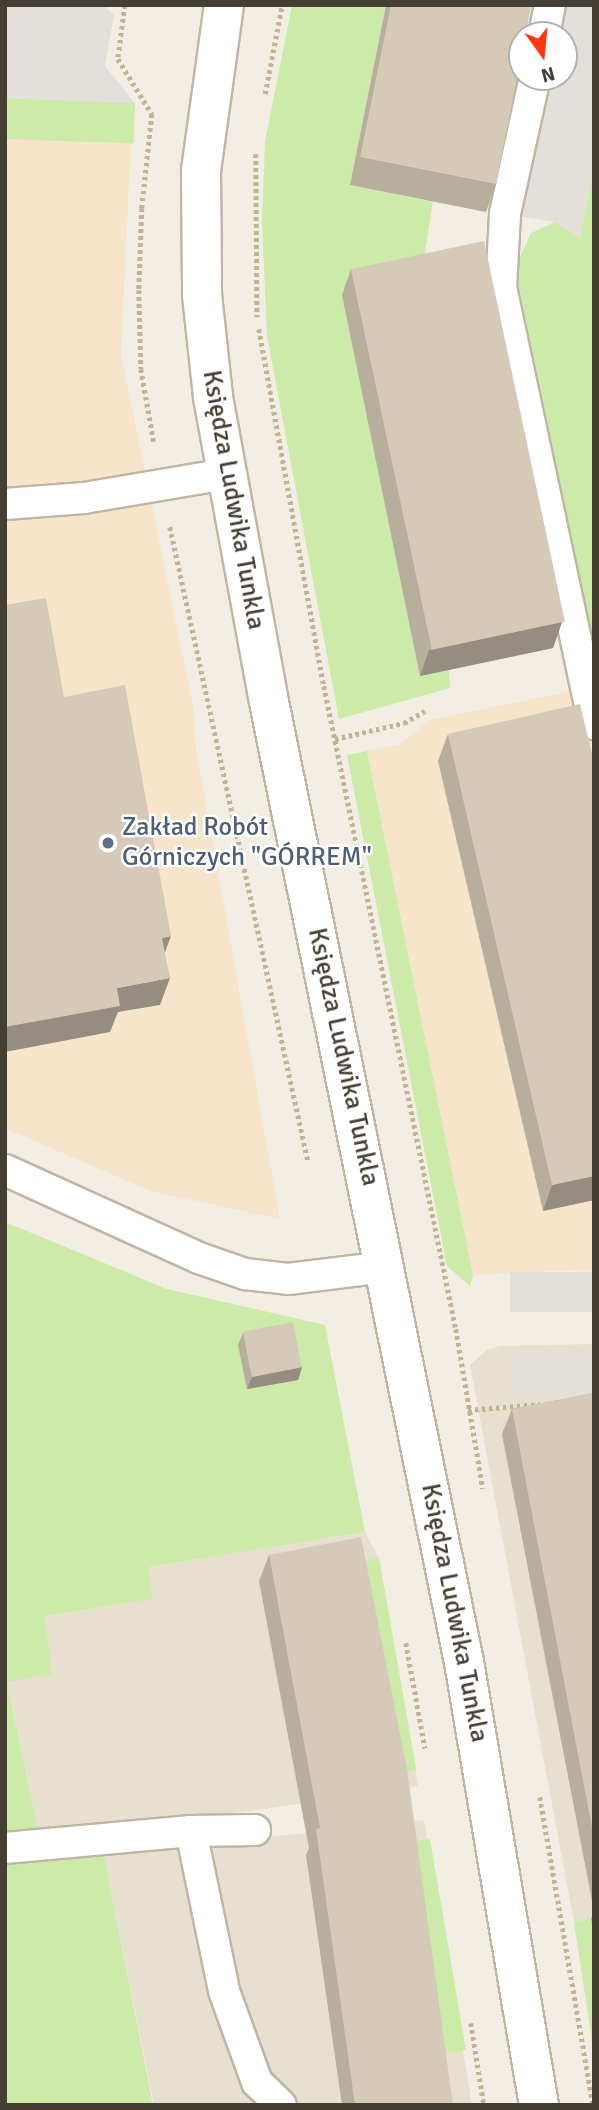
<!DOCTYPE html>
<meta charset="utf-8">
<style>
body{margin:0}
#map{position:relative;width:599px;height:2110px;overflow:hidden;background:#f3eee3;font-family:Signika,sans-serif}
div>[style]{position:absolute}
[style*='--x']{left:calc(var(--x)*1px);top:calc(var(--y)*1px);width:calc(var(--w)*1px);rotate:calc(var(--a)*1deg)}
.residential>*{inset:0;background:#e7e0d0}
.commercial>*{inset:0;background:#f7e5cb}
.green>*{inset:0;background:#cceba8;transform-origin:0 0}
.parking>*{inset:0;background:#e3e0dc;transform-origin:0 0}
.path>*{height:4.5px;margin-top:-2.25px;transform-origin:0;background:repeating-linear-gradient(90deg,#c2b395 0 3.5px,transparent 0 7px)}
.roads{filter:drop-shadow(2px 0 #bfb6a5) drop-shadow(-2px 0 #bfb6a5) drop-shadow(0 2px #bfb6a5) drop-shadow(0 -2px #bfb6a5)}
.service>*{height:30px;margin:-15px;padding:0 15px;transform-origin:15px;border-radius:15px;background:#fff}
.tertiary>*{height:38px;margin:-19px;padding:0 19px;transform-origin:19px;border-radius:19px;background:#fff}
.wall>*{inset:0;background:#b7ae9d}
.shaded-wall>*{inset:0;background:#958d80}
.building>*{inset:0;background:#d5cab7;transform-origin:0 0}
.dots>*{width:19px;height:19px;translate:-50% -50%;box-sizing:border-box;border:4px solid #fff;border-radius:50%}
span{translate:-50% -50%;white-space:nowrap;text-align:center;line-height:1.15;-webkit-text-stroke:5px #fff;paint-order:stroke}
.street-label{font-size:26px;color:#453e33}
.service-label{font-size:26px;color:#4e5e75}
.left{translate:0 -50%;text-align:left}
.frame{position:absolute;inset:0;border:7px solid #453e33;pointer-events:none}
.north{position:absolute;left:508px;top:21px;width:70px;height:70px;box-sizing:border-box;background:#fff;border:2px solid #b5b2ad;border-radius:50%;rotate:165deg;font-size:19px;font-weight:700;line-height:28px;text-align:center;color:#453e33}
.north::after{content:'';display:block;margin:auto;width:24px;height:32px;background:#ff360e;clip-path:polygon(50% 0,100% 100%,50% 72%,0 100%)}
</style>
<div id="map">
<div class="residential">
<div style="clip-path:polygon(594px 1344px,594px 2056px,574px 1922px,470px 1365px,487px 1350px,500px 1346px)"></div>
<div style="clip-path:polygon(365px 1532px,379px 1558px,418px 1786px,251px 1811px,38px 1829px,7px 1681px,52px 1674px,44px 1616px,151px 1599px,149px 1567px)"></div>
<div style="clip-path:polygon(424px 1820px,472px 2105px,154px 2105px,104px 1855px)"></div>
</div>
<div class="commercial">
<div style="clip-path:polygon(5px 139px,131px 140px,121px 354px,193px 705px,196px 748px,280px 1219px,150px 1191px,5px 1128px)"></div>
<div style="clip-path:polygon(577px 690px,594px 768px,594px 1269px,473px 1275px,367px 751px,399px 745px,429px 720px)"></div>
</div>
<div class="green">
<div style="clip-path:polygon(292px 5px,386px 5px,350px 185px,433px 202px,424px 259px,450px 688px,339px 719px,267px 336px,262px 222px,265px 142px)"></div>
<div style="left:5px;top:98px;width:130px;height:41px;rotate:2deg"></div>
<div style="clip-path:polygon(594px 168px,594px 643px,515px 268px,531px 233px,555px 222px,580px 237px)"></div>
<div style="clip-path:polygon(367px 751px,473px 1275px,470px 1286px,447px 1266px,347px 755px)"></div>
<div style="clip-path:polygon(5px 1222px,167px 1289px,325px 1325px,365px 1532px,149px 1567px,152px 1599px,45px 1616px,52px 1674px,7px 1682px,38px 1829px,5px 1832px)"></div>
<div style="left:379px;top:1558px;width:215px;height:27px;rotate:80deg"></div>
<div style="clip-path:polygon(430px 1839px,466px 2050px,433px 2056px,404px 1842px)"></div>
<div style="clip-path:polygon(104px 1855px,153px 2105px,5px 2105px,5px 1864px)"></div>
<div style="clip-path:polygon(591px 1919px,594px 1936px,594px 2051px,574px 1922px)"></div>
</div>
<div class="parking">
<div style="clip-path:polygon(5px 5px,104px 5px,114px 15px,105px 66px,135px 103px,5px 98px)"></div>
<div style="clip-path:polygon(550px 5px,594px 5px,594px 168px,580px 238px,555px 222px,505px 214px,535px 77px,564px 77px,564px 35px,544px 35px)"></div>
<div style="left:594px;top:1272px;width:40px;height:84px;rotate:90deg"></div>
<div style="left:594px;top:1355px;width:39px;height:83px;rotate:90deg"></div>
</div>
<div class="path">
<div style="--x:125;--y:5;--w:54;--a:97.4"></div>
<div style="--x:118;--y:59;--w:65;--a:58.3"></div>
<div style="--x:152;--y:114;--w:95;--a:96.1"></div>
<div style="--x:142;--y:208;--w:82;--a:92.1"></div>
<div style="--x:139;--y:290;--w:79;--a:88.5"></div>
<div style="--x:141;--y:369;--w:75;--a:80"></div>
<div style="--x:265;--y:94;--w:91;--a:-79.2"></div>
<div style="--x:256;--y:154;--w:163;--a:89.6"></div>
<div style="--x:259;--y:329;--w:363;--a:79.7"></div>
<div style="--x:324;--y:686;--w:656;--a:78.4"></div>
<div style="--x:456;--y:1329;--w:162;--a:80.4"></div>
<div style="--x:170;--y:527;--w:649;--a:77.72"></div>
<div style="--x:335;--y:739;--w:71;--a:-13.1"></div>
<div style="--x:404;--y:723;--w:24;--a:-30"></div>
<div style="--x:468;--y:1410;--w:72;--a:-4.8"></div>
<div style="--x:406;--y:1643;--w:107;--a:79.7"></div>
<div style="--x:540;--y:1797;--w:313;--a:80.2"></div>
<div style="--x:471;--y:2023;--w:83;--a:81"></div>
</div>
<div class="roads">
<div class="service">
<div style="--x:544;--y:35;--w:31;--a:-79"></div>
<div style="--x:535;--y:77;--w:140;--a:102.4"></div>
<div style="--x:505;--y:214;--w:73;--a:93.1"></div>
<div style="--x:501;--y:287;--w:447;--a:78"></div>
<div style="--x:5;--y:504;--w:79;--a:-4.3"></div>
<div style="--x:84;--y:498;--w:144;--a:-9.6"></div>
<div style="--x:5;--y:1170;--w:213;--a:24.4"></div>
<div style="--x:199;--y:1258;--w:49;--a:19.2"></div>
<div style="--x:245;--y:1274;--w:43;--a:6.6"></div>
<div style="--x:288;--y:1279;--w:99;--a:-7"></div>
<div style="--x:191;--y:1831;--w:163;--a:78.3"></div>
<div style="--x:224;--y:1991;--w:97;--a:70.1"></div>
<div style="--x:257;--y:2082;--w:33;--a:44"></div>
<div style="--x:5;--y:1848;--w:187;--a:-5.2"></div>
<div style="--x:191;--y:1831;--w:64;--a:-0.9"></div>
</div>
<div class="tertiary">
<div style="--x:224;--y:5;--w:168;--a:97.9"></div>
<div style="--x:201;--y:171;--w:124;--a:89.5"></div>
<div style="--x:202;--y:295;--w:103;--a:83.8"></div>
<div style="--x:213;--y:397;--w:305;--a:79.6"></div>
<div style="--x:268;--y:697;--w:985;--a:78.52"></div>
<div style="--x:464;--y:1662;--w:449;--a:80.4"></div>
</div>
</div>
<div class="wall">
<div style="clip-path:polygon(386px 5px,531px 5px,496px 184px,486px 212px,350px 185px)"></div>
<div style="clip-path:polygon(351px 269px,562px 622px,553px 648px,420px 676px,342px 295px)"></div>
<div style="clip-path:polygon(448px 734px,594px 1200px,543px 1211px,438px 761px)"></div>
<div style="clip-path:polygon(243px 1333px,302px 1367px,298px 1380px,247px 1389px,238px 1345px)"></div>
<div style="clip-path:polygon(594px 1393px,594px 1911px,502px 1434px,512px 1409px)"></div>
<div style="clip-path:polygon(269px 1555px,453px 2105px,342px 2105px,306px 1855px,309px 1848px,259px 1581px)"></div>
<div style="clip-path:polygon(594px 1913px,594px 1936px,591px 1919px)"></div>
</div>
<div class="shaded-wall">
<div style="clip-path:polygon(562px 622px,553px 648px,420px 676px,429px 650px)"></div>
<div style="clip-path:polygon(171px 936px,161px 963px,162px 938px)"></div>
<div style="clip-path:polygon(170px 978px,160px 1005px,118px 1012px,110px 1032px,5px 1052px,5px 1027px,117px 988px)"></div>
<div style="clip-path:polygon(594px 1176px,594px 1200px,543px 1211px,552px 1185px)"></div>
<div style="clip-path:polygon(302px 1367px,298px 1380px,247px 1389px,252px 1377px)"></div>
</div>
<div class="building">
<div style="clip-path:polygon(391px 5px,531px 5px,525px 35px,522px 35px,522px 52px,496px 184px,360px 157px)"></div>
<div style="left:484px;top:241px;width:389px;height:136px;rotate:78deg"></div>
<div style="clip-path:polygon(46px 598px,64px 697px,125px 685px,171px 936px,162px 938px,170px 978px,117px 988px,120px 1006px,5px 1027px,5px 605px)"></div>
<div style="clip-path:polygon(580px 704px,594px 762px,594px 1176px,552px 1185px,448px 734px)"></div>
<div style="left:293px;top:1322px;width:46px;height:51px;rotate:79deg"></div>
<div style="clip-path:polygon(594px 1393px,594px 1838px,512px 1409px)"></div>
<div style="clip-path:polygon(361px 1537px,407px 1769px,453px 2105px,355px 2105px,316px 1829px,320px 1828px,269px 1555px)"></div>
</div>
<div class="dots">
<div style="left:108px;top:843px;background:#5c6f8a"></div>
</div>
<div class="street-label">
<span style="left:233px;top:500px;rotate:80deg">Księdza Ludwika Tunkla</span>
<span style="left:343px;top:1057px;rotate:78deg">Księdza Ludwika Tunkla</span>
<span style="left:454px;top:1613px;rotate:79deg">Księdza Ludwika Tunkla</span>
</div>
<div class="service-label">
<span class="left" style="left:122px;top:843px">Zakład Robót<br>Górniczych "GÓRREM"</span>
</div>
<div class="frame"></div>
<div class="north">N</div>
</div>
